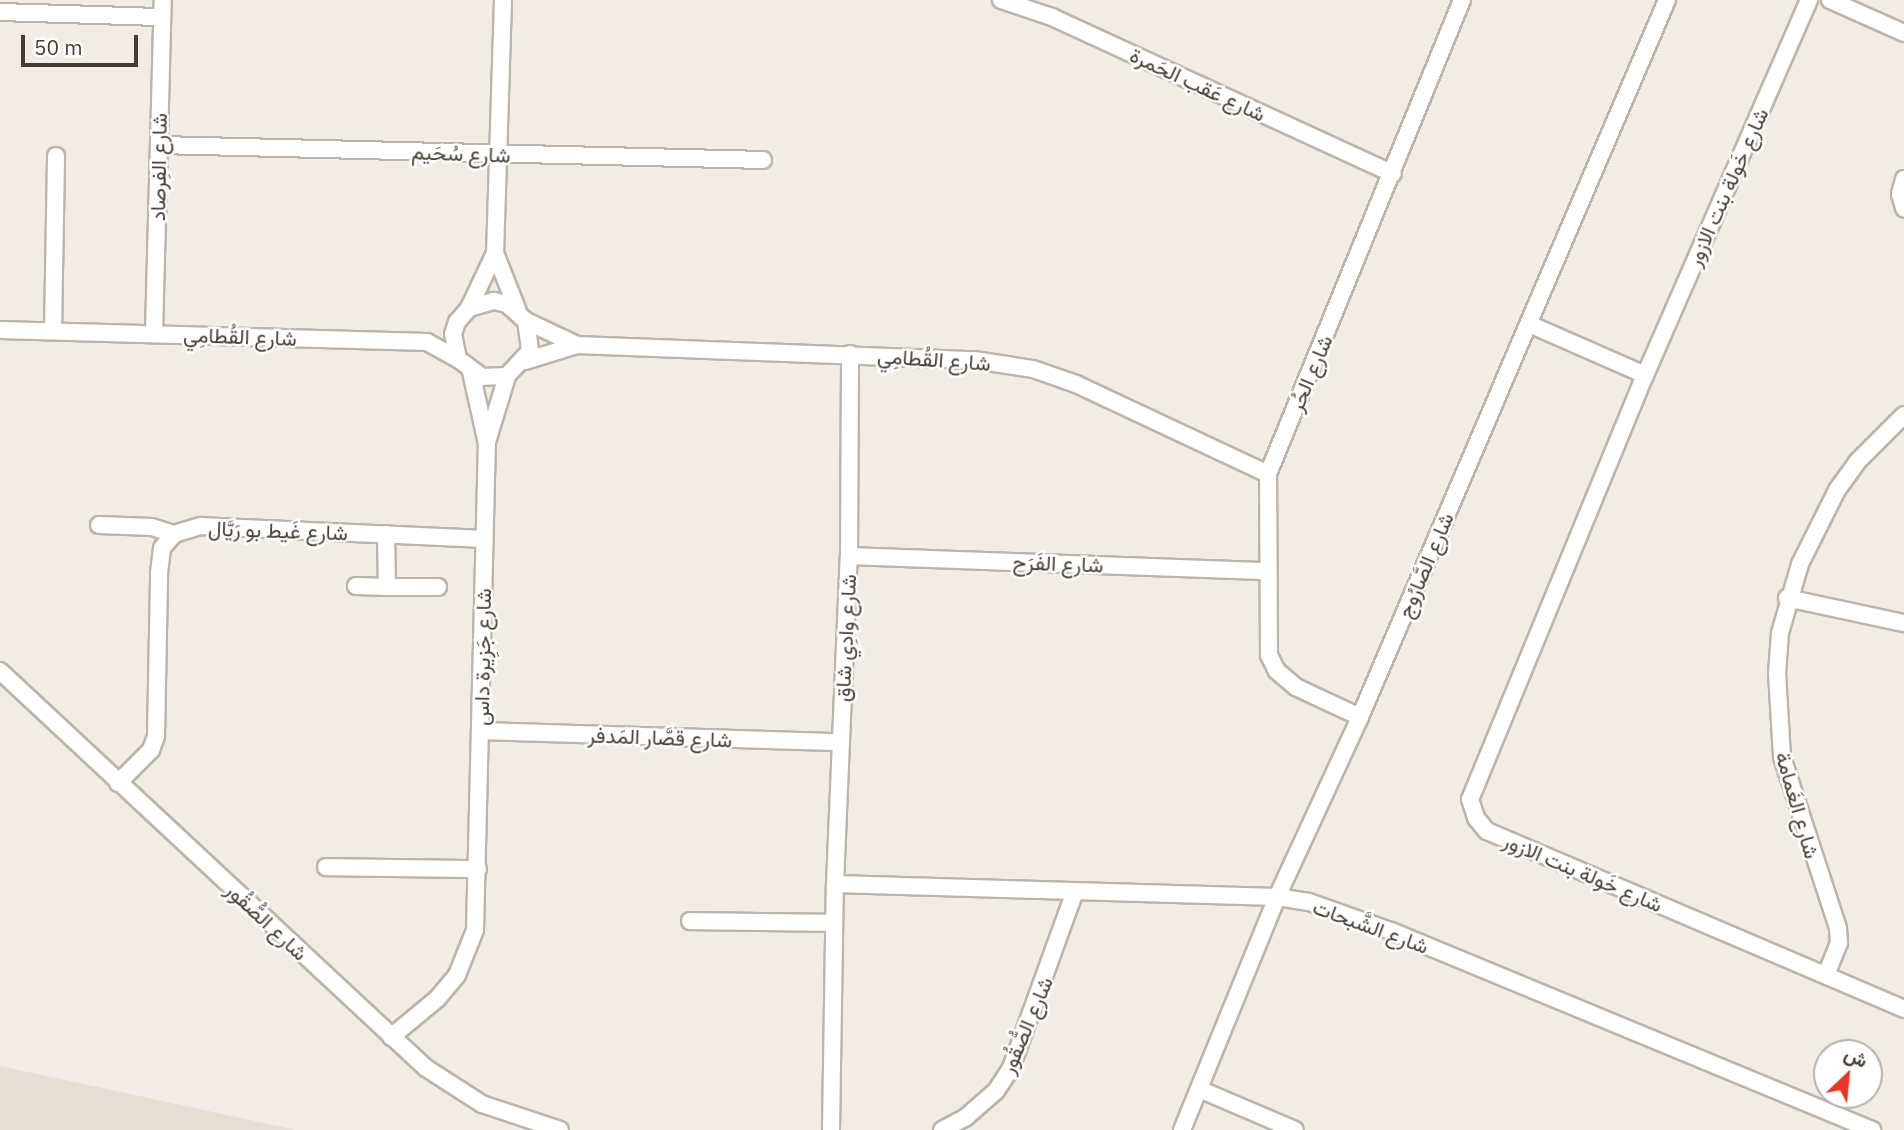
<!DOCTYPE html>
<meta charset="utf-8">
<style>
body{margin:0}
#map{position:relative;width:1904px;height:1130px;overflow:hidden;background:#f1ede6;font-family:"IBM Plex Sans",Vazirmatn,sans-serif}
div>[style]{position:absolute}
[style*='--x']{left:calc(var(--x)*1px);top:calc(var(--y)*1px);width:calc(var(--w)*1px);rotate:calc(var(--a)*1deg)}
.residential>*{inset:0;background:#e5dfd4}
.roads{filter:drop-shadow(2px 0 #bcb4a9) drop-shadow(-2px 0 #bcb4a9) drop-shadow(0 2px #bcb4a9) drop-shadow(0 -2px #bcb4a9)}
.minor>*{height:16px;margin:-8px;padding:0 8px;transform-origin:8px;border-radius:8px;background:#fff}
span{translate:-50% -50%;white-space:nowrap;text-align:center;line-height:1.15;-webkit-text-stroke:5px #fff;paint-order:stroke}
.street-label{font-size:21px;color:#443d35}
.north{position:absolute;left:1813px;top:1039px;width:70px;height:70px;box-sizing:border-box;background:#fff;border:2px solid #b4b1ae;border-radius:50%;rotate:26deg;font-size:19px;font-weight:700;line-height:28px;text-align:center;color:#443d35}
.north::after{content:'';display:block;margin:auto;width:24px;height:32px;background:#eb3423;clip-path:polygon(50% 0,100% 100%,50% 72%,0 100%)}
.scale{position:absolute;left:21px;top:35px;width:117px;height:32px;box-sizing:border-box;border:4px solid #443d35;border-top:0;padding-left:9px;font-size:21px;line-height:24px;white-space:nowrap;color:#443d35;-webkit-text-stroke:5px #fff;paint-order:stroke}
</style>
<div id="map">
<div class="residential">
<div style="clip-path:polygon(0 1066px,296px 1130px,0 1130px)"></div>
</div>
<div class="roads">
<div class="minor">
<div style="--x:503;--y:0;--w:253;--a:91.8"></div>
<div style="--x:495;--y:253;--w:62;--a:68.4"></div>
<div style="--x:1001;--y:0;--w:54;--a:18.4"></div>
<div style="--x:1052;--y:17;--w:375;--a:24.7"></div>
<div style="--x:1809;--y:0;--w:409;--a:113.6"></div>
<div style="--x:1645;--y:375;--w:459;--a:112.4"></div>
<div style="--x:1470;--y:799;--w:20;--a:72"></div>
<div style="--x:1476;--y:818;--w:17;--a:50"></div>
<div style="--x:1487;--y:831;--w:453;--a:23.1"></div>
<div style="--x:1830;--y:0;--w:81;--a:24"></div>
<div style="--x:0;--y:12;--w:162;--a:1.8"></div>
<div style="--x:159;--y:145;--w:604;--a:1.42"></div>
<div style="--x:1904;--y:179;--w:16;--a:105"></div>
<div style="--x:1900;--y:194;--w:15;--a:74"></div>
<div style="--x:469;--y:308;--w:61;--a:-64.7"></div>
<div style="--x:526;--y:321;--w:30;--a:82"></div>
<div style="--x:530;--y:351;--w:34;--a:133"></div>
<div style="--x:507;--y:376;--w:25;--a:178"></div>
<div style="--x:482;--y:377;--w:30;--a:-143"></div>
<div style="--x:458;--y:359;--w:25;--a:-101"></div>
<div style="--x:453;--y:334;--w:13;--a:-72"></div>
<div style="--x:457;--y:322;--w:18;--a:-49"></div>
<div style="--x:469;--y:308;--w:26;--a:-16"></div>
<div style="--x:494;--y:301;--w:13;--a:13"></div>
<div style="--x:507;--y:304;--w:25;--a:42"></div>
<div style="--x:526;--y:321;--w:56;--a:25.2"></div>
<div style="--x:1529;--y:324;--w:127;--a:23.7"></div>
<div style="--x:0;--y:330;--w:427;--a:1.6"></div>
<div style="--x:427;--y:342;--w:35;--a:29"></div>
<div style="--x:53;--y:331;--w:175;--a:-89"></div>
<div style="--x:154;--y:333;--w:333;--a:-88.5"></div>
<div style="--x:525;--y:361;--w:54;--a:-17.1"></div>
<div style="--x:577;--y:345;--w:397;--a:2.2"></div>
<div style="--x:974;--y:360;--w:60;--a:8.7"></div>
<div style="--x:1033;--y:369;--w:46;--a:19.2"></div>
<div style="--x:1076;--y:384;--w:212;--a:25.1"></div>
<div style="--x:487;--y:442;--w:69;--a:-73.1"></div>
<div style="--x:99;--y:525;--w:53;--a:2.2"></div>
<div style="--x:152;--y:527;--w:23;--a:18"></div>
<div style="--x:849;--y:556;--w:418;--a:2.1"></div>
<div style="--x:356;--y:586;--w:31;--a:2"></div>
<div style="--x:387;--y:587;--w:53;--a:-91.1"></div>
<div style="--x:387;--y:587;--w:51;--a:0"></div>
<div style="--x:1787;--y:598;--w:120;--a:12.1"></div>
<div style="--x:0;--y:671;--w:582;--a:42.98"></div>
<div style="--x:426;--y:1068;--w:67;--a:32.7"></div>
<div style="--x:482;--y:1104;--w:82;--a:18.4"></div>
<div style="--x:1360;--y:717;--w:71;--a:-154.9"></div>
<div style="--x:1296;--y:687;--w:25;--a:-140"></div>
<div style="--x:1277;--y:671;--w:18;--a:-117"></div>
<div style="--x:1269;--y:655;--w:181;--a:-90.3"></div>
<div style="--x:1268;--y:474;--w:512;--a:-67.74"></div>
<div style="--x:481;--y:731;--w:359;--a:1.8"></div>
<div style="--x:118;--y:783;--w:47;--a:-45"></div>
<div style="--x:151;--y:750;--w:15;--a:-70"></div>
<div style="--x:156;--y:736;--w:163;--a:-88.9"></div>
<div style="--x:159;--y:573;--w:25;--a:-83"></div>
<div style="--x:162;--y:548;--w:18;--a:-49"></div>
<div style="--x:174;--y:534;--w:28;--a:-17"></div>
<div style="--x:201;--y:526;--w:282;--a:2.6"></div>
<div style="--x:326;--y:867;--w:152;--a:0.8"></div>
<div style="--x:835;--y:884;--w:442;--a:1.7"></div>
<div style="--x:1277;--y:897;--w:32;--a:9"></div>
<div style="--x:1309;--y:902;--w:87;--a:19.5"></div>
<div style="--x:1391;--y:931;--w:521;--a:22.48"></div>
<div style="--x:690;--y:921;--w:144;--a:0.8"></div>
<div style="--x:1826;--y:975;--w:35;--a:-68"></div>
<div style="--x:1839;--y:943;--w:15;--a:-94"></div>
<div style="--x:1838;--y:928;--w:180;--a:-108.1"></div>
<div style="--x:1782;--y:757;--w:83;--a:-93.4"></div>
<div style="--x:1777;--y:674;--w:41;--a:-85.8"></div>
<div style="--x:1780;--y:633;--w:72;--a:-73.8"></div>
<div style="--x:1800;--y:564;--w:83;--a:-63.4"></div>
<div style="--x:1837;--y:490;--w:34;--a:-54"></div>
<div style="--x:1857;--y:462;--w:66;--a:-45"></div>
<div style="--x:391;--y:1037;--w:60;--a:-39.6"></div>
<div style="--x:437;--y:999;--w:31;--a:-50"></div>
<div style="--x:457;--y:975;--w:48;--a:-68.2"></div>
<div style="--x:475;--y:930;--w:486;--a:-88.6"></div>
<div style="--x:487;--y:444;--w:74;--a:-102.5"></div>
<div style="--x:1199;--y:1089;--w:104;--a:23.1"></div>
<div style="--x:831;--y:1130;--w:246;--a:-89.1"></div>
<div style="--x:835;--y:884;--w:328;--a:-87.6"></div>
<div style="--x:849;--y:556;--w:202;--a:-89.7"></div>
<div style="--x:942;--y:1130;--w:26;--a:-28"></div>
<div style="--x:965;--y:1118;--w:41;--a:-41.1"></div>
<div style="--x:996;--y:1091;--w:27;--a:-57"></div>
<div style="--x:1011;--y:1068;--w:185;--a:-70.1"></div>
<div style="--x:1182;--y:1130;--w:252;--a:-67.8"></div>
<div style="--x:1277;--y:897;--w:198;--a:-65.2"></div>
<div style="--x:1360;--y:717;--w:780;--a:-66.82"></div>
</div>
</div>
<div class="street-label">
<span style="left:1198px;top:84px;rotate:25deg">شارع عَقب الحَمرة</span>
<span style="left:461px;top:153px;rotate:2deg">شارع سُحَيم</span>
<span style="left:158px;top:167px;rotate:-89deg">شارع الفِرصاد</span>
<span style="left:1727px;top:187px;rotate:-66deg">شارع خَولة بنت الازور</span>
<span style="left:240px;top:336px;rotate:2deg">شارع القُطامِي</span>
<span style="left:934px;top:359px;rotate:4deg">شارع القُطامِي</span>
<span style="left:1310px;top:373px;rotate:-67deg">شارع الحُر</span>
<span style="left:278px;top:530px;rotate:2deg">شارع غَيط بو رَيَّال</span>
<span style="left:1058px;top:563px;rotate:2deg">شارع الفَرَح</span>
<span style="left:1425px;top:565px;rotate:-67deg">شارع الصَّارُوج</span>
<span style="left:845px;top:638px;rotate:-87deg">شارع وادِي شاق</span>
<span style="left:482px;top:657px;rotate:-89deg">شارع جَزِيرة داس</span>
<span style="left:660px;top:737px;rotate:2deg">شارع قصَّار المَدفر</span>
<span style="left:1798px;top:805px;rotate:74deg">شارع الغَمامة</span>
<span style="left:1583px;top:872px;rotate:23deg">شارع خَولة بنت الازور</span>
<span style="left:267px;top:921px;rotate:43deg">شارع الصُّقُور</span>
<span style="left:1371px;top:926px;rotate:20deg">شارع الشَّبحات</span>
<span style="left:1026px;top:1025px;rotate:-67deg">شارع الصُّقُور</span>
</div>
<div class="north">ش</div>
<div class="scale">50 m</div>
</div>
